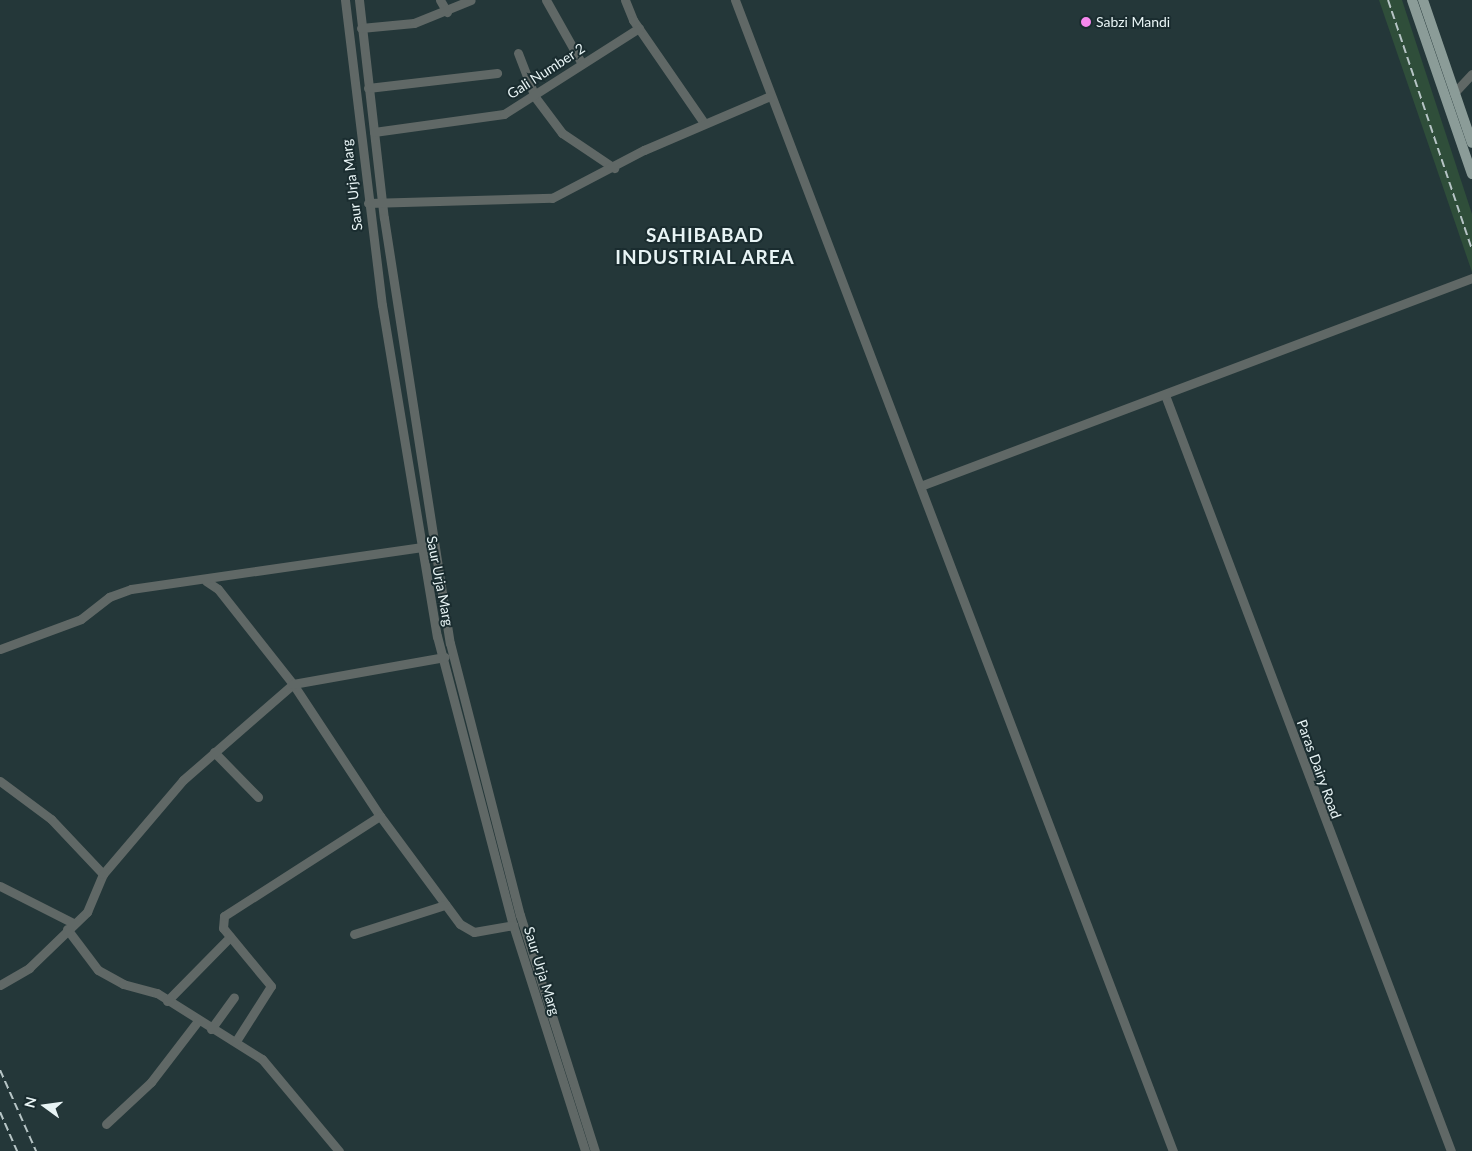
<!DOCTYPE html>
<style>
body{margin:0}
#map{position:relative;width:1472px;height:1151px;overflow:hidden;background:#243739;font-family:Lato,sans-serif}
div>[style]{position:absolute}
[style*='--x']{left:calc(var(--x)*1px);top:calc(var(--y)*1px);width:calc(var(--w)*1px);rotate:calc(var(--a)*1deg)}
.green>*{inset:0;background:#2f4e3a}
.minor>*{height:9px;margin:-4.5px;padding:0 4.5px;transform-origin:4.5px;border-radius:4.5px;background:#606866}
.major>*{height:10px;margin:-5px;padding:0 5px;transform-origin:5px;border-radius:5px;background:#8b9c98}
.rail>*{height:2px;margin-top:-1px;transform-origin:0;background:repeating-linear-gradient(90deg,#b6c4c5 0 8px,transparent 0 12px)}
.dots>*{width:14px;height:14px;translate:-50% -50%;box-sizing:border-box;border:2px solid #1a2c2f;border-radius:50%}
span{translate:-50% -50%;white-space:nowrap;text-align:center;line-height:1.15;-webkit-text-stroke:4px #1a2c2f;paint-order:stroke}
.poi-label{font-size:14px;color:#e8f4f5}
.left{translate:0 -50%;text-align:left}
.street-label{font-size:14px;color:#e8f4f5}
.district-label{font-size:19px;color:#e8f4f5;font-weight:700;letter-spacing:1px}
.north{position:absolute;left:20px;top:1081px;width:50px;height:50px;-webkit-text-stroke:4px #1a2c2f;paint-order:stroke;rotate:284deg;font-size:14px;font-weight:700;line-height:20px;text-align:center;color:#e8f4f5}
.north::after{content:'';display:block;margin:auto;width:18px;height:22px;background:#e8f4f5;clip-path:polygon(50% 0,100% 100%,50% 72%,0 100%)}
</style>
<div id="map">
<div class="green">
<div style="clip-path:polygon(1379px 0,1402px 0,1472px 214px,1472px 272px)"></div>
</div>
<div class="minor">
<div style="--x:345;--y:0;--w:307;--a:83.1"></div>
<div style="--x:382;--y:305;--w:336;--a:80.6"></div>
<div style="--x:437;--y:636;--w:299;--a:75.3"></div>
<div style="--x:513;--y:925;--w:237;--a:72.3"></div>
<div style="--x:359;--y:0;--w:219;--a:83.5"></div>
<div style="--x:384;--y:218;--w:430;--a:81.2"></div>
<div style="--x:450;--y:643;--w:281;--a:75.6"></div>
<div style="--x:520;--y:915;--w:248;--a:72.4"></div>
<div style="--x:440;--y:0;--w:14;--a:60"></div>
<div style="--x:546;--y:0;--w:73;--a:60.6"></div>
<div style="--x:625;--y:0;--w:22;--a:68"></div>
<div style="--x:633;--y:20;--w:125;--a:55.4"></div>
<div style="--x:735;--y:0;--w:1232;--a:69.17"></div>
<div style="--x:361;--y:28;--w:53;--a:-5.4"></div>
<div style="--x:414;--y:23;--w:61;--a:-22"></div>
<div style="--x:518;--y:53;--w:47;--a:68.9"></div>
<div style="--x:535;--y:97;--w:45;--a:53.1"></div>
<div style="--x:562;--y:133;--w:63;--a:33.9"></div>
<div style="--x:368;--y:88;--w:130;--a:-6.6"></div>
<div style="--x:1454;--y:93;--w:26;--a:-47"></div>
<div style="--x:374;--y:132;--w:131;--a:-7.9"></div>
<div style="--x:504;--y:114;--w:160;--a:-32.5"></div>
<div style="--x:368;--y:203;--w:184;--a:-1.6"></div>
<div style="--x:552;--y:198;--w:104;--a:-27.6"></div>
<div style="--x:644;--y:150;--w:137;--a:-23.2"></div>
<div style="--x:1165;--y:395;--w:808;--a:69.28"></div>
<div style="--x:923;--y:485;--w:587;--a:-20.66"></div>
<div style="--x:206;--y:581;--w:14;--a:34"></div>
<div style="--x:218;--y:589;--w:121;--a:51.7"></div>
<div style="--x:293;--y:684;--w:158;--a:56.6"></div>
<div style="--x:380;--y:816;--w:134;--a:53.5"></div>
<div style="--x:460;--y:924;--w:16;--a:30"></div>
<div style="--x:474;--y:932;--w:40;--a:-10"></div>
<div style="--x:0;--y:649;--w:86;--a:-20.3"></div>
<div style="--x:81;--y:619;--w:36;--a:-38"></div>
<div style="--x:109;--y:597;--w:23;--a:-20"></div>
<div style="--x:131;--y:589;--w:296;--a:-8.2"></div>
<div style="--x:214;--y:752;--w:63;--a:45.6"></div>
<div style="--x:0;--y:781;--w:64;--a:36.7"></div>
<div style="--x:51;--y:819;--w:76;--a:46.6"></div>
<div style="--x:0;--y:886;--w:82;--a:26.9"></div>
<div style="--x:67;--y:929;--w:51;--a:52.9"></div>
<div style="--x:98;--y:970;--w:29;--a:29"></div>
<div style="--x:123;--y:984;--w:35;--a:15"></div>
<div style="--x:157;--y:993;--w:124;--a:32.2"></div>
<div style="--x:262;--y:1059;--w:120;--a:50.1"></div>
<div style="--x:354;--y:934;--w:96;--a:-17.7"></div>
<div style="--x:0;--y:985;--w:34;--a:-30"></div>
<div style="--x:29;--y:968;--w:81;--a:-44"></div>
<div style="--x:87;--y:912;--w:41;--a:-67.2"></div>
<div style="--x:103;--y:874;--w:123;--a:-49.6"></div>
<div style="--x:183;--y:780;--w:146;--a:-41.1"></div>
<div style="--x:293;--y:684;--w:154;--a:-10.1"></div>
<div style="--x:167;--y:1001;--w:90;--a:-45.5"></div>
<div style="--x:211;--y:1029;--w:39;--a:-54"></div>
<div style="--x:236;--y:1041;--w:65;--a:-57.5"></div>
<div style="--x:271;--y:986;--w:75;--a:-129.6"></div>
<div style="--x:223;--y:928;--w:12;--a:-85"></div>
<div style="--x:224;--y:916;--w:185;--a:-32.7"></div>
<div style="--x:106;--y:1124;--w:62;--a:-43"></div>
<div style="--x:151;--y:1082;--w:76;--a:-52.5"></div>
</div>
<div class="major">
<div style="--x:1412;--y:0;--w:184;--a:71"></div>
<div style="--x:1423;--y:0;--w:151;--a:71.1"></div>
</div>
<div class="rail">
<div style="--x:1388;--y:0;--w:263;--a:71.4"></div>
<div style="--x:0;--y:1070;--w:89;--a:66"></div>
<div style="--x:0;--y:1112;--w:43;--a:66.4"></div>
</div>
<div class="dots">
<div style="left:1086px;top:22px;background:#f688ed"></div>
</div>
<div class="poi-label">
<span class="left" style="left:1096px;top:22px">Sabzi Mandi</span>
</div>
<div class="street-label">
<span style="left:546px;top:71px;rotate:-33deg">Gali Number 2</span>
<span style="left:352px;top:185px;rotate:-97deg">Saur Urja Marg</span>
<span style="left:440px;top:581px;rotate:79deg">Saur Urja Marg</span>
<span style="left:1319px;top:769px;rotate:70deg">Paras Dairy Road</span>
<span style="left:542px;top:971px;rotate:73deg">Saur Urja Marg</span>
</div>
<div class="district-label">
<span style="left:705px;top:246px">SAHIBABAD<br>INDUSTRIAL AREA</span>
</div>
<div class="north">N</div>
</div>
